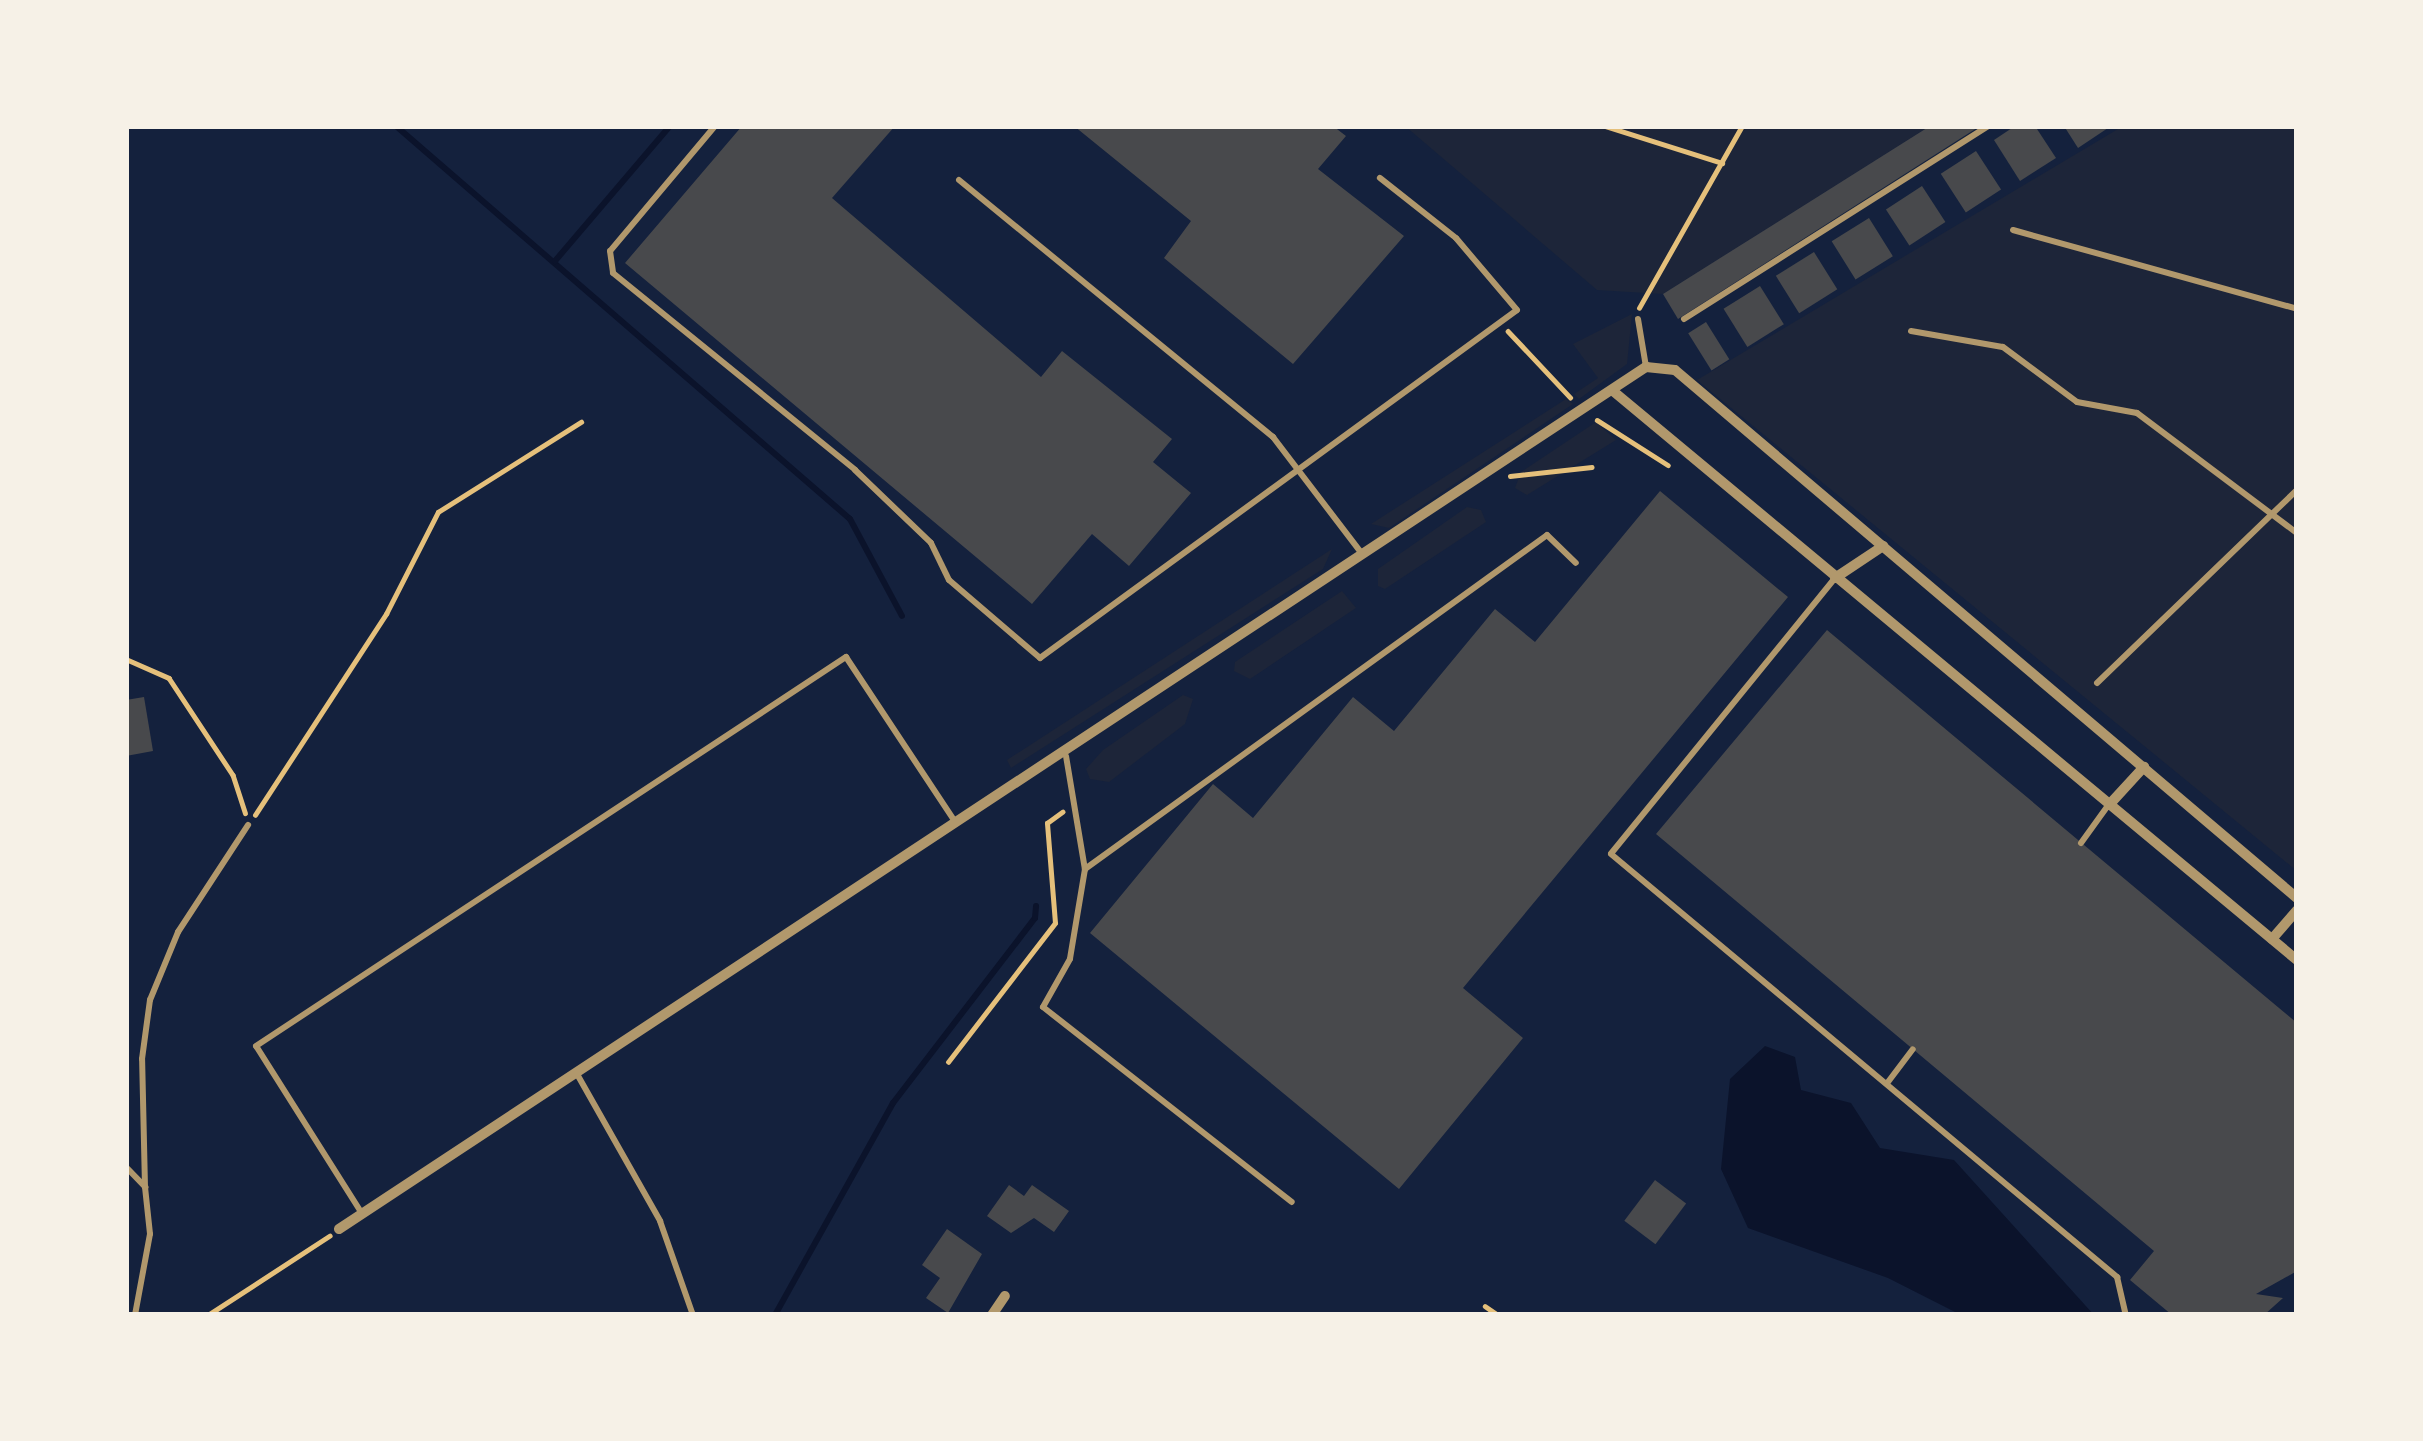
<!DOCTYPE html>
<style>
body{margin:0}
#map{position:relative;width:2423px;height:1441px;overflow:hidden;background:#14213d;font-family:"Public Sans",sans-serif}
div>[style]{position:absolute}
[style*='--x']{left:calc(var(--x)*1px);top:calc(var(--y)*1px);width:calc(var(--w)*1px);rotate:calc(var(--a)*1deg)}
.green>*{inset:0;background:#1d2539}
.water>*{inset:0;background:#0b132b}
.stream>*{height:6px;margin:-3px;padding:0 3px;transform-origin:3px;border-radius:3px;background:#0b132b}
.building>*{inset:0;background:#48494c;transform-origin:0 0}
.path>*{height:4.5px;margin:-2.25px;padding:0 2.25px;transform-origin:2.25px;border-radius:2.25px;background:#e5c07b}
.service>*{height:6px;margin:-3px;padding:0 3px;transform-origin:3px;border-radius:3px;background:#b1986c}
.minor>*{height:10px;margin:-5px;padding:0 5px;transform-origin:5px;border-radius:5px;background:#b1986c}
span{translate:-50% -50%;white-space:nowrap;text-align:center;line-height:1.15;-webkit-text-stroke:10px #f6f1e7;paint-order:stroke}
.frame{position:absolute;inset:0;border:129px solid #f6f1e7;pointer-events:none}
</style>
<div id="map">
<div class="green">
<div style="clip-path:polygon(1405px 126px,1930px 126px,1663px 294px,1597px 290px)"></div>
<div style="clip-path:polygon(2123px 126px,2297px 126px,2297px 871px,1697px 380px)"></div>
<div style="clip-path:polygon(1632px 314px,1627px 364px,1579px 399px,1574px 394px,1598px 378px,1573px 344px)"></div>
<div style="clip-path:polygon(1566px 399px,1573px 404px,1389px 528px,1371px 524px)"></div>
<div style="clip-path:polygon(1596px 422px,1616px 440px,1527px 495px,1515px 488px,1521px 472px)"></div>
<div style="clip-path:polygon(1467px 507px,1481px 510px,1486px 522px,1385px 589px,1378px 586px,1378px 569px)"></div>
<div style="clip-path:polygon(1332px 549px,1323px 569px,1011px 768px,1007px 760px)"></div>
<div style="clip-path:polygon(1342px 591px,1356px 608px,1250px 679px,1234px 671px,1235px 662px)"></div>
<div style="clip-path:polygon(1183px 695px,1193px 699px,1185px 724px,1109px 782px,1090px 779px,1086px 769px,1103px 750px)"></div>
</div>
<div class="water">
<div style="clip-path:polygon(1765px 1046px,1795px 1057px,1801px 1090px,1851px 1103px,1880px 1148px,1954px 1160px,2094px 1315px,1961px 1315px,1888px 1278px,1748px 1228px,1721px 1169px,1730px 1079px)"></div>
</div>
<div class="stream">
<div style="--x:396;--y:126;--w:600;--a:40.88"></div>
<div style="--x:850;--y:519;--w:110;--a:61.8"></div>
<div style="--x:555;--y:261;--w:177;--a:-49.6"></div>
<div style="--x:775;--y:1315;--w:243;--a:-60.9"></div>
<div style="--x:893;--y:1103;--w:233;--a:-52.5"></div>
<div style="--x:1035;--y:918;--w:12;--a:-85"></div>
</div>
<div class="building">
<div style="clip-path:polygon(742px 126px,895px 126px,832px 198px,1041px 377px,1062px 351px,1172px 439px,1153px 462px,1191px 493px,1129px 566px,1092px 534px,1032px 604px,625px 263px)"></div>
<div style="clip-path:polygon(1074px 126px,1333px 126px,1346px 136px,1318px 169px,1404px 236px,1293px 364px,1164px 258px,1191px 221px)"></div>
<div style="clip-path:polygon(1930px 126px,1980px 126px,1678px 319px,1663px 294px)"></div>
<div style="clip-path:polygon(2015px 126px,2035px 126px,2056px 158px,2020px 181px,1994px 140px)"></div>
<div style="clip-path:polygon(2064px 126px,2111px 126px,2078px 148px)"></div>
<div style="left:1976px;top:151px;width:46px;height:42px;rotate:57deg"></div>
<div style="left:1922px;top:186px;width:43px;height:43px;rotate:57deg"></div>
<div style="left:1869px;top:218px;width:45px;height:44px;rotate:58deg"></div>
<div style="left:1814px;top:252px;width:44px;height:45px;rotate:58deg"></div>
<div style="left:1760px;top:286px;width:45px;height:43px;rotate:58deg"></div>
<div style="left:1706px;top:322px;width:44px;height:21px;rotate:58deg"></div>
<div style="clip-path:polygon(1660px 491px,1788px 597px,1463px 988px,1523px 1038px,1399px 1189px,1090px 933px,1213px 784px,1253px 818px,1353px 697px,1394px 731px,1495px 609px,1535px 642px)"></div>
<div style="clip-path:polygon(1827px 630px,2297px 1023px,2297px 1271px,2256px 1294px,2283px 1298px,2264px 1315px,2172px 1315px,2130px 1280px,2154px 1251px,1656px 834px)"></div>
<div style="clip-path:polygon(144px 697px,153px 751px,126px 756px,126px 700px)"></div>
<div style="left:1655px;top:1180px;width:39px;height:51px;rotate:37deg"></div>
<div style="clip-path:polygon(1009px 1185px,1024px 1196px,1032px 1185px,1069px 1211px,1054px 1232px,1034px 1218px,1011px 1233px,987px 1216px)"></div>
<div style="clip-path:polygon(947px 1229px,982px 1254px,948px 1313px,926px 1298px,940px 1278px,922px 1265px)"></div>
</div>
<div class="path">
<div style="--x:1605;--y:126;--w:123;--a:17.5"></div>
<div style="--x:1639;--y:308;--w:209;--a:-60.5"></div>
<div style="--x:1508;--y:331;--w:91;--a:46.8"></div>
<div style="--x:1597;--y:420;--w:84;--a:32.4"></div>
<div style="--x:1510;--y:476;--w:82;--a:-6.3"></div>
<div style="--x:126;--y:659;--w:47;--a:23.8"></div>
<div style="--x:169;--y:678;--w:116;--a:56.6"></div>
<div style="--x:233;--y:775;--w:40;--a:72"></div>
<div style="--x:255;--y:815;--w:240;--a:-56.9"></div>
<div style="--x:386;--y:614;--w:114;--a:-63"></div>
<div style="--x:438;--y:512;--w:169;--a:-32.2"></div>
<div style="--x:948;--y:1062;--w:175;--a:-52.4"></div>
<div style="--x:1055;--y:923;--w:100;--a:-94.6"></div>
<div style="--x:1047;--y:823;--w:19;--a:-36"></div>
<div style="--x:1485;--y:1306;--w:16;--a:35"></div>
<div style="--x:208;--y:1315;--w:145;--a:-33.1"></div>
</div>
<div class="service">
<div style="--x:715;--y:126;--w:163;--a:130"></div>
<div style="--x:610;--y:251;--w:22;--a:82"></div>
<div style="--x:613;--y:273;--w:312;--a:39.1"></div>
<div style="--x:855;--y:470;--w:105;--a:43.8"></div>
<div style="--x:931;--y:543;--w:41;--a:64.1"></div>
<div style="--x:949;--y:580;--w:120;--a:40.6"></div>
<div style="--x:1040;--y:658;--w:590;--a:-36.11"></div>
<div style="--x:1517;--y:310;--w:94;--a:-130.3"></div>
<div style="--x:1456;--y:238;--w:97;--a:-141.7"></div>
<div style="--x:959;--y:180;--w:406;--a:39.3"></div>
<div style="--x:1273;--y:437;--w:147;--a:52.7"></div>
<div style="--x:2013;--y:230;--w:295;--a:15.5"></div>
<div style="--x:1638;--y:319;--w:49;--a:80.5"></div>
<div style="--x:1684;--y:319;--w:360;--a:-32.4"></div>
<div style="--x:1911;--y:331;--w:93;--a:9.9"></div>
<div style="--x:2003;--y:347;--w:92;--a:36.6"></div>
<div style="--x:2077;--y:402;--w:61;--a:10.4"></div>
<div style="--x:2137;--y:413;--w:200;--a:36.9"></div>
<div style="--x:1835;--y:578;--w:355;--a:129.1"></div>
<div style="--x:1611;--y:854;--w:660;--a:39.89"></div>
<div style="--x:2117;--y:1277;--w:39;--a:77"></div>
<div style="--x:2097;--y:683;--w:278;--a:-44"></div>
<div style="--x:1066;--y:756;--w:115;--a:80.5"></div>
<div style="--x:1085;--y:869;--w:91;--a:99.5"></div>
<div style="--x:1070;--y:959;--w:55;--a:119.4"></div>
<div style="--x:1043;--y:1007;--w:316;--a:38.1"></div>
<div style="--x:2081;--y:843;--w:44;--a:-54.2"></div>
<div style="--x:1085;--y:869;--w:570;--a:-35.86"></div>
<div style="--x:1547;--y:535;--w:40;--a:44"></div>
<div style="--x:577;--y:1074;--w:169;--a:60.5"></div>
<div style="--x:660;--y:1221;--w:100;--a:70.7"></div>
<div style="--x:1888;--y:1082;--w:41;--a:-52.9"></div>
<div style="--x:126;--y:1167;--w:28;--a:46"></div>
<div style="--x:145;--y:1187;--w:47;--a:83.9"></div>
<div style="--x:150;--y:1234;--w:82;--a:100.5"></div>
<div style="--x:145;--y:1187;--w:128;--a:-91.3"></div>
<div style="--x:142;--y:1059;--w:60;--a:-82.3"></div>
<div style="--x:150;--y:1000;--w:74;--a:-67.6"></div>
<div style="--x:178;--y:932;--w:128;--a:-56.8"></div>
<div style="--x:361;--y:1212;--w:196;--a:-122.3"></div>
<div style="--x:256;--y:1046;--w:707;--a:-33.4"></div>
<div style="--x:846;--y:657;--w:199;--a:56.5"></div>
</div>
<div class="minor">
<div style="--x:1613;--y:391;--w:890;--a:39.76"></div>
<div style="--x:1835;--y:578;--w:58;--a:-33.7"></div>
<div style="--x:2109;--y:805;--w:52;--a:-47.4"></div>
<div style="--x:2272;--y:939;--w:38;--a:-49"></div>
<div style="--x:339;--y:1229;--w:1566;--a:-33.41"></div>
<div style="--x:1646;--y:367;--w:29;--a:6"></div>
<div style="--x:1675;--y:370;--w:816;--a:40.33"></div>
<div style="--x:992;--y:1315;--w:23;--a:-56"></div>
</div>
<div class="frame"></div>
</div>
